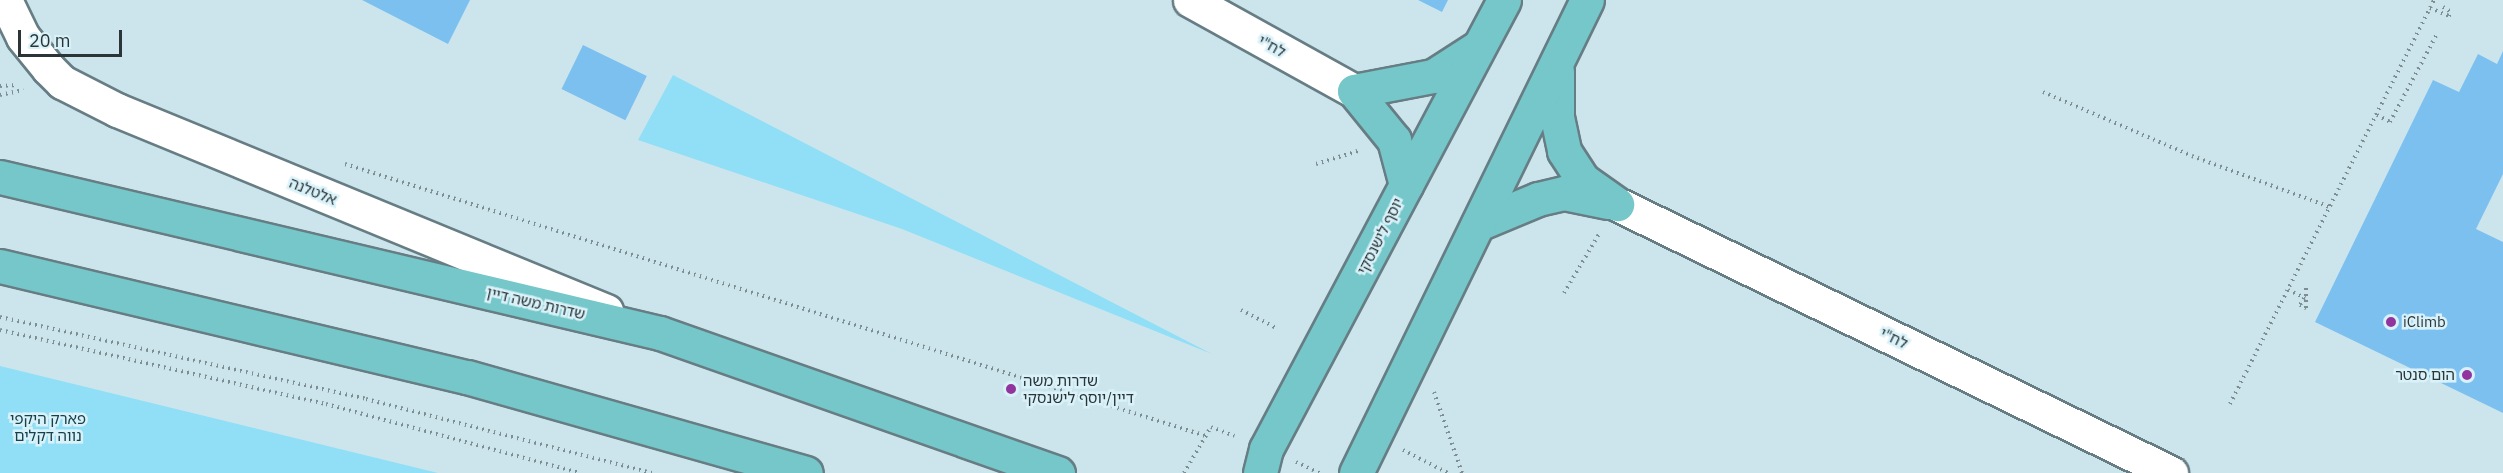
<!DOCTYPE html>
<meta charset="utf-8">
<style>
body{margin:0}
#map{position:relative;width:2503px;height:473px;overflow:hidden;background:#cce5ec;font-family:"IBM Plex Sans","Noto Sans Hebrew",sans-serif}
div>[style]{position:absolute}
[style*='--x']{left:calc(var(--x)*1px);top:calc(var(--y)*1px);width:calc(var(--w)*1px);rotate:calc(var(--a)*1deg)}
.green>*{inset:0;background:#90dff6}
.building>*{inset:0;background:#7cc0ef;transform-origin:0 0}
.path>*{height:4px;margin-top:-2px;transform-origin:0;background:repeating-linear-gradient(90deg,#7d8e93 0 1.5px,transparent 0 6px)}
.roads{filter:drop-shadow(2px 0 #677d84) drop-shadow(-2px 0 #677d84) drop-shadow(0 2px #677d84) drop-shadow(0 -2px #677d84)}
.minor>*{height:33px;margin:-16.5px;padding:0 16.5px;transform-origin:16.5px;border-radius:16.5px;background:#fff}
.major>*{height:33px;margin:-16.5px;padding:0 16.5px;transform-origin:16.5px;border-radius:16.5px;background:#75c7c9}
.dots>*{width:16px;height:16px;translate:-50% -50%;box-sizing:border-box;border:3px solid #d9f2f9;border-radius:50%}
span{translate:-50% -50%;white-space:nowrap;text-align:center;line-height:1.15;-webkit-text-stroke:5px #d9f2f9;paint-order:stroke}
.street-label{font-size:15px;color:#2b3538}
.poi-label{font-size:15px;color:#2b3538}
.left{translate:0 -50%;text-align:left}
.right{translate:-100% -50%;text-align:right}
.park-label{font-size:15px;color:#16414c}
.scale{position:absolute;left:18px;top:30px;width:104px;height:27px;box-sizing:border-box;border:3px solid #2b3538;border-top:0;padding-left:8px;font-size:18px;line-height:21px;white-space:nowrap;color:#2b3538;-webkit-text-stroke:4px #d9f2f9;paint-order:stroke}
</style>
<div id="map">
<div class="green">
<div style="clip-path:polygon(673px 75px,1212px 354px,902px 229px,638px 140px)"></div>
<div style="clip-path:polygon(0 366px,438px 473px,0 473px)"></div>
</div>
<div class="building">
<div style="clip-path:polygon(362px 0,470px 0,448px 44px)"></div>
<div style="clip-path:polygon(1418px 0,1448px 0,1442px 12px)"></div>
<div style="left:583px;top:45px;width:71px;height:49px;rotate:26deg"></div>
<div style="clip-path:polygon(2503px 51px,2503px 174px,2476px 229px,2503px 242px,2503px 413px,2315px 322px,2433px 80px,2459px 92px,2478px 54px,2497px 64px)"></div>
</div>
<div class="path">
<div style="--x:2443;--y:7;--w:9;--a:32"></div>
<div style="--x:2430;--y:8;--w:21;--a:23"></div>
<div style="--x:2449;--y:16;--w:4;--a:-63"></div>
<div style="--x:0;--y:86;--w:17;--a:-3"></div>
<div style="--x:2043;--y:92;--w:162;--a:23.2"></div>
<div style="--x:2192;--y:156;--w:147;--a:20.3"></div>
<div style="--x:0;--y:95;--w:24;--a:-12"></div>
<div style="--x:2377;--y:115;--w:15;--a:28"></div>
<div style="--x:2390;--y:122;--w:98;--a:-61.9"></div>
<div style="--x:345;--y:164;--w:903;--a:17.53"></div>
<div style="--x:1316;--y:164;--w:44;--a:-17.2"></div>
<div style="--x:2288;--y:290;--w:19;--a:25"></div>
<div style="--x:1564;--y:293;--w:69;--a:-59.3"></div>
<div style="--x:2304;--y:298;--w:8;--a:120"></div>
<div style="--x:2300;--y:305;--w:7;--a:27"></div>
<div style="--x:2306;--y:308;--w:20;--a:-90"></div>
<div style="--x:1241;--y:310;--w:39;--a:27"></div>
<div style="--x:0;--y:317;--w:375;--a:12.6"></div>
<div style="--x:366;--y:399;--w:296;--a:14.5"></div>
<div style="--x:0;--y:330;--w:334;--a:12.8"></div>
<div style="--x:326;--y:404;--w:263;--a:15.2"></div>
<div style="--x:1434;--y:392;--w:86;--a:70.9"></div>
<div style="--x:2230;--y:404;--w:453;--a:-63.2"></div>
<div style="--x:1403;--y:450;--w:51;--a:27.1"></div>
<div style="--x:1296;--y:462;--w:26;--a:25"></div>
<div style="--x:1184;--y:473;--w:53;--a:-59.6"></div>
<div style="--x:1211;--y:427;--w:25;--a:21"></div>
</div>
<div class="roads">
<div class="minor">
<div style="--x:5;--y:0;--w:41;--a:64.1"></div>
<div style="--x:23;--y:37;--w:40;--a:51"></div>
<div style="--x:48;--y:68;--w:20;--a:45"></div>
<div style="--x:62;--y:82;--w:62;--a:27"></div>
<div style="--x:117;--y:110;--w:529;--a:22.34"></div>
<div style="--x:1190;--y:0;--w:188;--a:29"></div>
<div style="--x:1617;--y:204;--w:616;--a:25.9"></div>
</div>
<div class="major">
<div style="--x:1557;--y:71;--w:46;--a:90"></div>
<div style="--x:1557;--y:117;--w:35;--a:78"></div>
<div style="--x:1564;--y:151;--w:35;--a:57"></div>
<div style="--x:1583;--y:180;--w:42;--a:35.2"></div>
<div style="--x:0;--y:177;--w:678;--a:13.3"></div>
<div style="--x:660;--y:333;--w:422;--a:19.4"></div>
<div style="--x:1406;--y:185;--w:47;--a:-104.9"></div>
<div style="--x:1394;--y:140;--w:63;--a:-129.2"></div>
<div style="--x:1354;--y:91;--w:80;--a:-10.8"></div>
<div style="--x:1433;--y:76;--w:54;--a:-32.8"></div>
<div style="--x:1478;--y:224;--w:65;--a:-22.6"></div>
<div style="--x:1538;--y:199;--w:27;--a:-13"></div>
<div style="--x:1564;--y:193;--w:45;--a:11.6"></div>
<div style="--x:0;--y:266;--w:480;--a:13.4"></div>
<div style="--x:467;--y:377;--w:352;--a:15.8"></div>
<div style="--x:1260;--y:473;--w:25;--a:-76"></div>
<div style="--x:1266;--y:449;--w:508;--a:-62.07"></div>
<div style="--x:1356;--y:473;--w:526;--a:-63.97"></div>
</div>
</div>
<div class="dots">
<div style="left:2391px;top:322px;background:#92349d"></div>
<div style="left:2467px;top:375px;background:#92349d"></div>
<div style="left:1011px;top:389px;background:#92349d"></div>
</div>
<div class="street-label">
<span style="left:1272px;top:46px;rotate:29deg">לח"י</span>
<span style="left:313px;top:191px;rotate:22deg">אלטלנה</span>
<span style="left:1380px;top:236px;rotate:-63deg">יוסף לישנסקי</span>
<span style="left:536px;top:303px;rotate:13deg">שדרות משה דיין</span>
<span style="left:1894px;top:338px;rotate:26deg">לח"י</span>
</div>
<div class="poi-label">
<span class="left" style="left:2403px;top:322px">iClimb</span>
<span class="right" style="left:2455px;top:375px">הום סנטר</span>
<span class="left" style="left:1023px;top:389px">שדרות משה<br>דיין/יוסף לישנסקי</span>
</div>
<div class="park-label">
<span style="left:48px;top:427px">פארק היקפי<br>נווה דקלים</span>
</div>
<div class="scale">20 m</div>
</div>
